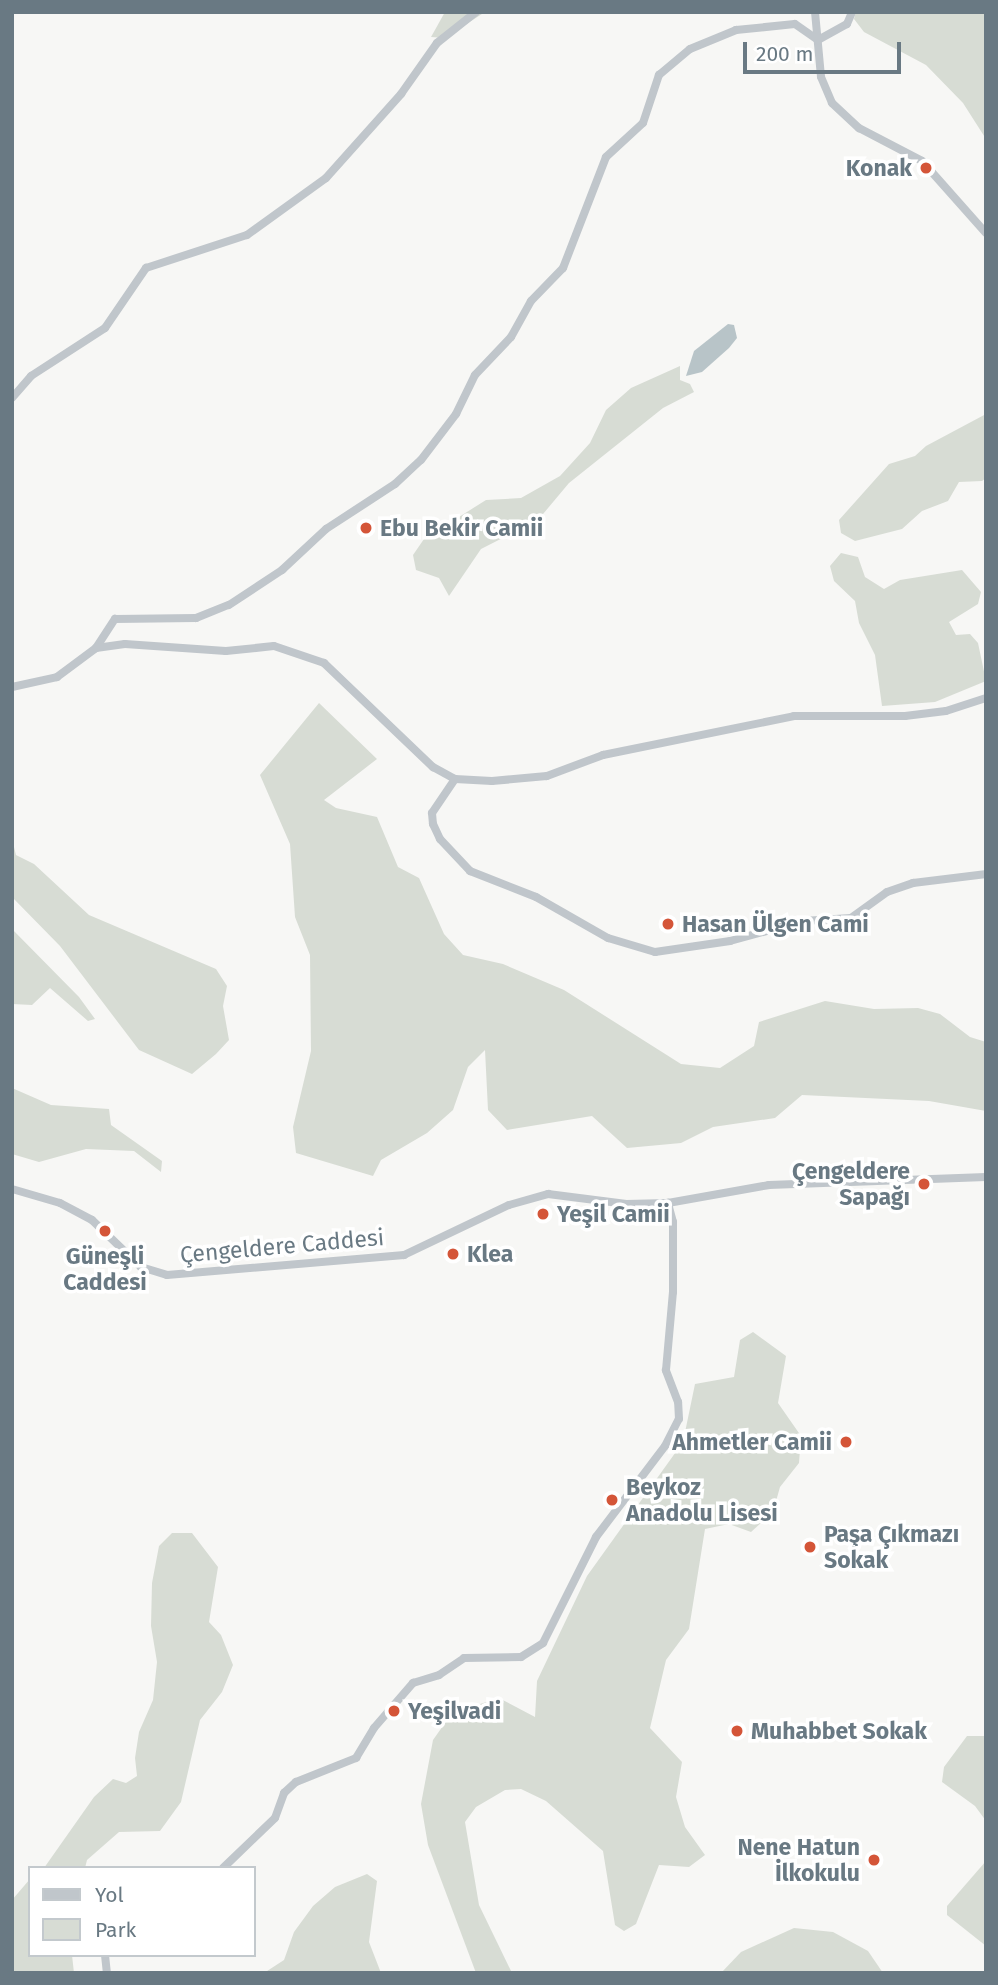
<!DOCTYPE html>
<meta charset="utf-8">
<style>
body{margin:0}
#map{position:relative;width:998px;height:1985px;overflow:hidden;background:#f7f7f5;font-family:"Fira Sans",sans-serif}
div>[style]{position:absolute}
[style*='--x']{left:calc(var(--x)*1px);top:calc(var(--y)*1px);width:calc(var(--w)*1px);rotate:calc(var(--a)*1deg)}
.green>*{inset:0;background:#d7dcd4}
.water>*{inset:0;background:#b8c4c8}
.secondary>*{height:8px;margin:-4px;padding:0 4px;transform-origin:4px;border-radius:4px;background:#c0c6cb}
.dots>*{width:19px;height:19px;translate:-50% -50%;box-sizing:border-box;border:4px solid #fff;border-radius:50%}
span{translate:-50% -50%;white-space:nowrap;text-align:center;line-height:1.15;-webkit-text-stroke:7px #fff;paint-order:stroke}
.poi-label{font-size:23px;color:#697983;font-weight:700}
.right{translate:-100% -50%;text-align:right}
.left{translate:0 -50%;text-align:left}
.street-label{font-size:23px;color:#697983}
.frame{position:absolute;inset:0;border:14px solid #697983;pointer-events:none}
.legend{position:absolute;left:28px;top:1866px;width:228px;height:91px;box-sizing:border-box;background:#fff;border:2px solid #c3c9cd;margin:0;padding:9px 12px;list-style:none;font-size:21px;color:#697983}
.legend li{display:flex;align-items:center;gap:14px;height:35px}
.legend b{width:35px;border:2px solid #c3c9cd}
.scale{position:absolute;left:743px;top:42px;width:158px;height:32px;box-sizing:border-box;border:4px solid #697983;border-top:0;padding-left:9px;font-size:21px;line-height:24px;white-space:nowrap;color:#697983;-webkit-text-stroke:5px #fff;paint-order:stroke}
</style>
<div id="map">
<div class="green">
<div style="clip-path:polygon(445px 12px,485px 12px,445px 38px,431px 37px)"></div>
<div style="clip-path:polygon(856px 12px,986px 12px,986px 139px,963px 103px,926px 65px,864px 32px,854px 19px)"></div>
<div style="clip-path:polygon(680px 366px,680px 380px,690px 384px,694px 392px,663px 408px,569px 483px,538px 520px,481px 549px,449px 596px,439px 578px,416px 570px,413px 555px,424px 539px,486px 500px,521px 498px,560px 476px,590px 443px,606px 410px,631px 388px)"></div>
<div style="clip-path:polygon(986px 414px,986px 478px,982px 481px,959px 482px,948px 501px,922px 511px,902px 529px,855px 541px,841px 533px,839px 520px,889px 464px,915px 456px,926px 446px)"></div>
<div style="clip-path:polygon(841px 553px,858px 557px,865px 577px,884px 589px,900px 580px,962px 570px,981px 592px,978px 604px,949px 622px,956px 635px,970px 634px,978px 643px,986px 681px,935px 702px,882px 706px,875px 655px,859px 623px,855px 601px,834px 581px,830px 566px)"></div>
<div style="clip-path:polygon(319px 703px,377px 759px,324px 800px,336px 808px,377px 817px,398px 867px,419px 878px,444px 934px,463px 955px,503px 964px,564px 990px,681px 1064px,720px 1068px,754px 1046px,759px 1022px,825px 1001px,874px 1009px,918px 1008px,940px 1014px,970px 1037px,986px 1042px,986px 1111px,929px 1101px,802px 1095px,775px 1118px,713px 1127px,681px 1143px,627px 1148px,592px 1116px,507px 1130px,488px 1110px,485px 1050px,468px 1067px,453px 1110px,427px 1133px,381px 1160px,373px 1176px,296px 1153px,293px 1127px,311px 1051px,310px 955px,295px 917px,290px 844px,260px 775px)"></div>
<div style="clip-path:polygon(12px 839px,16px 855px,34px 864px,89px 915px,216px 969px,227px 986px,223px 1006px,229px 1040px,216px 1054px,192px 1074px,139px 1050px,60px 946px,12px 897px)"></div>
<div style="clip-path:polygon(12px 929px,79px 997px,95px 1019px,88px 1021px,50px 988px,32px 1005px,12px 1004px)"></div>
<div style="clip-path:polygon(12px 1088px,51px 1105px,109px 1109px,111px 1125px,162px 1161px,161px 1172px,134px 1151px,86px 1149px,39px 1162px,12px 1154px)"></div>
<div style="clip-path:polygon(753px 1332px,786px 1356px,778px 1403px,801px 1436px,799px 1463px,780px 1487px,773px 1512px,751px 1532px,729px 1524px,705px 1529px,689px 1629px,666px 1660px,650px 1728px,682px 1762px,676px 1797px,685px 1827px,705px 1855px,689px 1867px,659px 1865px,636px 1924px,624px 1931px,615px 1925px,603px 1851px,546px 1801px,521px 1789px,505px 1790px,476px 1807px,465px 1822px,479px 1905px,512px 1973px,476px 1973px,428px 1845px,421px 1804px,433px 1740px,452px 1713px,499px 1698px,535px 1717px,537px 1681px,587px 1576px,683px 1442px,695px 1384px,734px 1377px,740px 1340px)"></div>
<div style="clip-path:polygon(172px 1533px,192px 1533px,218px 1567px,209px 1622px,221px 1635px,233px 1665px,222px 1692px,200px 1720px,181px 1802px,160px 1831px,119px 1832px,87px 1860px,85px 1868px,44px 1868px,94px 1797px,113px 1779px,126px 1783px,137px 1776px,135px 1758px,139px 1732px,153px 1700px,157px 1662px,151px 1626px,152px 1583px,159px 1546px)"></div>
<div style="clip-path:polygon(967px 1736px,986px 1736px,986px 1821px,975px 1806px,942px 1782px,944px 1767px)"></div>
<div style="clip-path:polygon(986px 1861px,986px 1946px,947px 1915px,947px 1906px)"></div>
<div style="clip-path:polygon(367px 1874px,377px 1881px,369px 1942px,381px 1973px,264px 1973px,284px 1960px,294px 1932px,313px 1906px,335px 1887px)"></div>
<div style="clip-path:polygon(30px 1879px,30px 1955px,72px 1955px,74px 1973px,12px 1973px,12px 1900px)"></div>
<div style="clip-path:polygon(794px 1928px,833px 1932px,868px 1951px,883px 1973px,721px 1973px,741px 1952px)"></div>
</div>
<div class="water">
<div style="clip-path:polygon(728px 324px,734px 325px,737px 338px,729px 348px,702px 372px,686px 376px,694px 351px)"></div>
</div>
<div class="secondary">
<div style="--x:815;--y:12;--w:65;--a:84.7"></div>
<div style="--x:821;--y:77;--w:28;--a:67"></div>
<div style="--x:832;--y:103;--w:37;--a:43"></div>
<div style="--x:859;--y:128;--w:71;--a:27.6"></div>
<div style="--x:922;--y:161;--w:96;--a:48.4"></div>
<div style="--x:12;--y:398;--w:29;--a:-49"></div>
<div style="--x:31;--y:376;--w:88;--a:-33"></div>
<div style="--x:105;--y:328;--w:73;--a:-55.7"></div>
<div style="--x:146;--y:268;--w:106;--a:-18.1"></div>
<div style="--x:247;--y:235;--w:97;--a:-35.8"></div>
<div style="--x:326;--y:178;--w:113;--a:-48.2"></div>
<div style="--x:401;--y:94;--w:62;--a:-54.8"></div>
<div style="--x:437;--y:43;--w:50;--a:-38.5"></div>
<div style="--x:96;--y:648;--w:35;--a:-57"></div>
<div style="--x:115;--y:619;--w:81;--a:-0.7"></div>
<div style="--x:196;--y:618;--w:35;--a:-22"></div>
<div style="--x:229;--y:605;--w:64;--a:-33.4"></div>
<div style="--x:282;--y:570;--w:60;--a:-43"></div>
<div style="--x:326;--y:529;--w:82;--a:-33.1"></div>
<div style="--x:395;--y:484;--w:35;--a:-43"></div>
<div style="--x:421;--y:460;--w:58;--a:-52.7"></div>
<div style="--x:456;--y:414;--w:43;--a:-64"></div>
<div style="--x:475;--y:375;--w:52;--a:-46.5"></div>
<div style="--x:511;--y:337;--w:41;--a:-60.9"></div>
<div style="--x:531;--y:301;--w:46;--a:-45.9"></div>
<div style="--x:563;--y:268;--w:119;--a:-68.8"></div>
<div style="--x:606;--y:157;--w:50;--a:-42.6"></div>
<div style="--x:643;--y:123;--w:51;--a:-71.6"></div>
<div style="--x:659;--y:75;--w:40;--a:-40"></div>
<div style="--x:690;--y:49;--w:50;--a:-22.4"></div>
<div style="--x:736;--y:30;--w:59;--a:-5.8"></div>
<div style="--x:795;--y:24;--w:28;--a:35"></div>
<div style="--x:818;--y:40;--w:33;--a:-29"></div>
<div style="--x:847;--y:24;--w:13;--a:-67"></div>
<div style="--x:12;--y:687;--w:46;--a:-12.5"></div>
<div style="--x:57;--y:677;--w:49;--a:-36.6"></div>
<div style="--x:96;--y:648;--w:29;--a:-8"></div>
<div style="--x:125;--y:644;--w:101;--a:4"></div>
<div style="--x:226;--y:651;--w:48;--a:-5.9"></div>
<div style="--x:274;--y:646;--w:53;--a:18.8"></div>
<div style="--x:324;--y:663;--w:151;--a:43.7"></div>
<div style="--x:433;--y:767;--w:25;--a:29"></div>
<div style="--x:455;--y:779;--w:37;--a:3"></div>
<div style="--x:492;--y:781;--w:55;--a:-5.2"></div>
<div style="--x:547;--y:776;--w:60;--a:-20.6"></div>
<div style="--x:603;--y:755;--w:195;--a:-11.5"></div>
<div style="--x:794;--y:716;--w:111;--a:0"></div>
<div style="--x:905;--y:716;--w:41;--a:-7"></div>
<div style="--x:946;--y:711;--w:42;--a:-18"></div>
<div style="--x:455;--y:779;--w:41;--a:124.1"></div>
<div style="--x:432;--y:813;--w:11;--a:85"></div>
<div style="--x:433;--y:824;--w:17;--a:65"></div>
<div style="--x:440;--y:839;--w:44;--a:46.8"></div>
<div style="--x:470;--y:871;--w:71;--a:21.5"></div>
<div style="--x:536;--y:897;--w:83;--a:29.7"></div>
<div style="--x:608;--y:938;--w:49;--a:16.6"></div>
<div style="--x:655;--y:952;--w:76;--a:-8.3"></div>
<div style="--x:730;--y:941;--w:76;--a:-15.3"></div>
<div style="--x:803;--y:921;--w:48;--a:-3.6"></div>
<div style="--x:851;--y:918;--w:44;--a:-35.8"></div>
<div style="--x:887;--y:892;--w:28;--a:-19"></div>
<div style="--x:913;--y:883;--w:74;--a:-7"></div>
<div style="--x:12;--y:1189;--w:50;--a:16.3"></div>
<div style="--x:60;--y:1203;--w:36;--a:28"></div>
<div style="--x:92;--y:1220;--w:68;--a:43.8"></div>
<div style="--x:141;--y:1267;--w:27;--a:17"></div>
<div style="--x:167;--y:1275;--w:238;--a:-4.8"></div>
<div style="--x:404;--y:1255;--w:116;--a:-25.5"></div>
<div style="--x:509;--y:1205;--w:41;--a:-15.8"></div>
<div style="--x:548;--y:1194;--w:79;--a:7.3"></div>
<div style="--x:626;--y:1204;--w:42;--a:-1.4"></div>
<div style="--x:668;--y:1203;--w:103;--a:-10.1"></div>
<div style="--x:769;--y:1185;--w:217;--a:-2.1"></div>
<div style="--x:223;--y:1868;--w:72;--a:-43.9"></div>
<div style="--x:275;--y:1818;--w:27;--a:-70"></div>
<div style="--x:284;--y:1793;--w:16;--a:-43"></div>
<div style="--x:296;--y:1782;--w:65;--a:-21.8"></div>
<div style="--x:356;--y:1758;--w:35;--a:-59"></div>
<div style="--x:374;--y:1728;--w:60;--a:-49.1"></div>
<div style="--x:413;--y:1683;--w:27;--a:-17"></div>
<div style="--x:439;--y:1675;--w:30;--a:-34"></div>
<div style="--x:464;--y:1658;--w:57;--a:-1"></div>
<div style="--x:521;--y:1657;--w:26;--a:-32"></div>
<div style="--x:543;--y:1643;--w:119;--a:-63.4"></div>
<div style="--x:596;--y:1537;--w:114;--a:-52.8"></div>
<div style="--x:665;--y:1446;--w:30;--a:-63"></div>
<div style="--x:679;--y:1419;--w:17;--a:-93"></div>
<div style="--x:678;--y:1402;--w:34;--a:-111"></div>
<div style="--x:666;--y:1370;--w:78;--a:-84.9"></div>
<div style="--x:673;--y:1292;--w:70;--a:-90"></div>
<div style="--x:673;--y:1222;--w:20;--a:-105"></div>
<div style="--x:105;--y:1955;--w:18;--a:84"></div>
</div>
<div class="dots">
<div style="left:926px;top:168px;background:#d45538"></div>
<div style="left:366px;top:528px;background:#d45538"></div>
<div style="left:668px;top:924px;background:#d45538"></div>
<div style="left:924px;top:1184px;background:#d45538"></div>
<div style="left:543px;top:1214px;background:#d45538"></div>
<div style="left:105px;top:1231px;background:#d45538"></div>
<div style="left:453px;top:1254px;background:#d45538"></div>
<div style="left:846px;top:1442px;background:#d45538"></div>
<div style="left:612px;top:1500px;background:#d45538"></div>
<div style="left:810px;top:1547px;background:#d45538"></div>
<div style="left:394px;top:1711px;background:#d45538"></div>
<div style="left:737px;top:1731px;background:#d45538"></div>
<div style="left:874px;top:1860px;background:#d45538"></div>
</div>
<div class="poi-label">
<span class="right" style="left:912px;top:168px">Konak</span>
<span class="left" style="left:380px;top:528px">Ebu Bekir Camii</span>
<span class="left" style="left:682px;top:924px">Hasan Ülgen Cami</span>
<span class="right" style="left:910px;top:1184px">Çengeldere<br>Sapağı</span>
<span class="left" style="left:557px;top:1214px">Yeşil Camii</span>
<span class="left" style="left:467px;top:1254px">Klea</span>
<span style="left:105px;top:1269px">Güneşli<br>Caddesi</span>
<span class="right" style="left:832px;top:1442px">Ahmetler Camii</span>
<span class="left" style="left:626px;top:1500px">Beykoz<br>Anadolu Lisesi</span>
<span class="left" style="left:824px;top:1547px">Paşa Çıkmazı<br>Sokak</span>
<span class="left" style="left:408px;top:1711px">Yeşilvadi</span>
<span class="left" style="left:751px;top:1731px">Muhabbet Sokak</span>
<span class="right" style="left:860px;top:1860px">Nene Hatun<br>İlkokulu</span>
</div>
<div class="street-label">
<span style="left:282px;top:1246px;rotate:-5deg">Çengeldere Caddesi</span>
</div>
<div class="frame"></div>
<ul class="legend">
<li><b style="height:9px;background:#c0c6cb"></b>Yol</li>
<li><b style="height:19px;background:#d7dcd4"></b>Park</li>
</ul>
<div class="scale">200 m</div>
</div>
